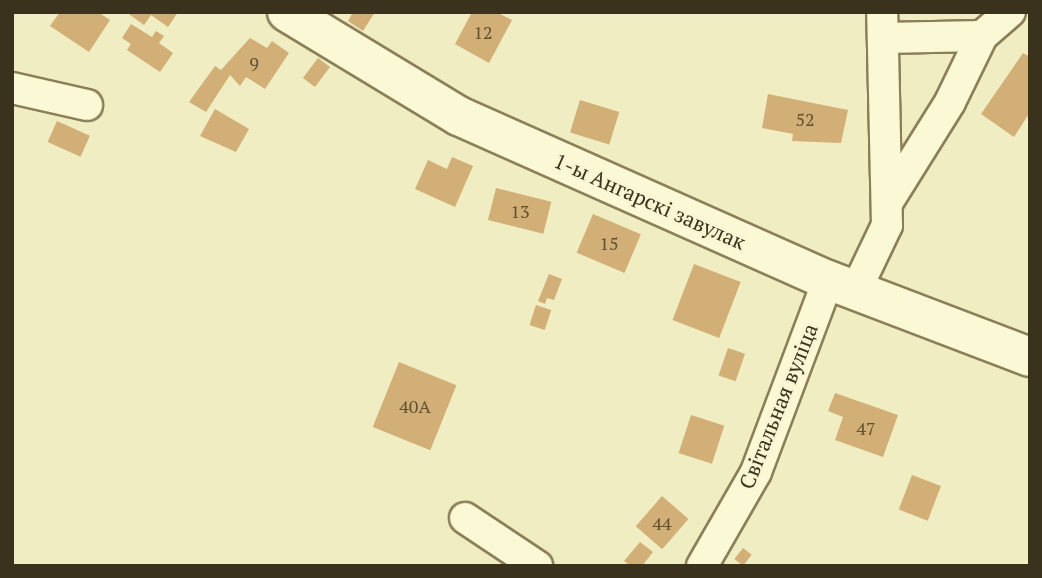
<!DOCTYPE html>
<meta charset="utf-8">
<style>
body{margin:0}
#map{position:relative;width:1042px;height:578px;overflow:hidden;background:#f0edc2;font-family:"PT Serif",serif}
div>[style]{position:absolute}
[style*='--x']{left:calc(var(--x)*1px);top:calc(var(--y)*1px);width:calc(var(--w)*1px);rotate:calc(var(--a)*1deg)}
.building>*{inset:0;background:#d1af76;transform-origin:0 0}
.roads{filter:drop-shadow(2px 0 #8b7f58) drop-shadow(-2px 0 #8b7f58) drop-shadow(0 2px #8b7f58) drop-shadow(0 -2px #8b7f58)}
.street>*{height:30px;margin:-15px;padding:0 15px;transform-origin:15px;border-radius:15px;background:#fbf8d6}
.secondary>*{height:38px;margin:-19px;padding:0 19px;transform-origin:19px;border-radius:19px;background:#fbf8d6}
span{translate:-50% -50%;white-space:nowrap;text-align:center;line-height:1.15;-webkit-text-stroke:5px #f7f5d2;paint-order:stroke}
.number-label{font-size:18px;color:#605133}
.number-label span{-webkit-text-stroke-width:0}
.street-label{font-size:21px;color:#3a321d}
.frame{position:absolute;inset:0;border:14px solid #3a321d;pointer-events:none}
</style>
<div id="map">
<div class="building">
<div style="clip-path:polygon(60px 12px,98px 12px,110px 20px,89px 52px,50px 26px)"></div>
<div style="clip-path:polygon(126px 12px,178px 12px,168px 27px,151px 15px,144px 25px)"></div>
<div style="clip-path:polygon(353px 12px,375px 12px,363px 31px,348px 21px)"></div>
<div style="clip-path:polygon(472px 12px,496px 12px,512px 20px,489px 63px,455px 44px)"></div>
<div style="clip-path:polygon(131px 24px,152px 37px,156px 31px,164px 36px,159px 43px,173px 53px,160px 72px,127px 50px,131px 44px,122px 38px)"></div>
<div style="clip-path:polygon(250px 38px,267px 48px,272px 41px,289px 53px,265px 89px,246px 77px,240px 86px,230px 75px,206px 112px,189px 102px,215px 66px,221px 70px)"></div>
<div style="clip-path:polygon(1023px 53px,1030px 57px,1030px 112px,1014px 137px,981px 114px)"></div>
<div style="left:318px;top:58px;width:15px;height:25px;rotate:37deg"></div>
<div style="clip-path:polygon(768px 94px,848px 110px,841px 143px,792px 141px,793px 134px,762px 128px)"></div>
<div style="left:580px;top:100px;width:41px;height:34px;rotate:17deg"></div>
<div style="clip-path:polygon(215px 109px,249px 129px,236px 152px,200px 136px)"></div>
<div style="left:57px;top:121px;width:36px;height:23px;rotate:24deg"></div>
<div style="clip-path:polygon(452px 157px,473px 166px,455px 207px,415px 189px,428px 160px,447px 169px)"></div>
<div style="left:496px;top:188px;width:57px;height:33px;rotate:14deg"></div>
<div style="left:593px;top:214px;width:52px;height:42px;rotate:23deg"></div>
<div style="left:694px;top:264px;width:50px;height:60px;rotate:21deg"></div>
<div style="clip-path:polygon(549px 274px,562px 279px,554px 300px,547px 298px,545px 304px,538px 301px)"></div>
<div style="left:536px;top:305px;width:16px;height:21px;rotate:18deg"></div>
<div style="left:728px;top:348px;width:18px;height:29px;rotate:19deg"></div>
<div style="left:399px;top:362px;width:62px;height:70px;rotate:22deg"></div>
<div style="clip-path:polygon(835px 393px,898px 415px,883px 457px,835px 440px,843px 417px,828px 411px)"></div>
<div style="left:691px;top:415px;width:35px;height:40px;rotate:18deg"></div>
<div style="left:912px;top:475px;width:31px;height:37px;rotate:21deg"></div>
<div style="left:662px;top:496px;width:35px;height:40px;rotate:41deg"></div>
<div style="clip-path:polygon(640px 542px,653px 552px,642px 566px,631px 566px,624px 561px)"></div>
<div style="left:743px;top:548px;width:11px;height:14px;rotate:38deg"></div>
</div>
<div class="roads">
<div class="street">
<div style="--x:883;--y:38;--w:99;--a:-1.2"></div>
<div style="--x:12;--y:88;--w:77;--a:12.8"></div>
<div style="--x:887;--y:203;--w:119;--a:-58"></div>
<div style="--x:950;--y:102;--w:73;--a:-64.1"></div>
<div style="--x:982;--y:36;--w:37;--a:-41"></div>
<div style="--x:856;--y:290;--w:72;--a:-64.5"></div>
<div style="--x:887;--y:225;--w:213;--a:-91.3"></div>
<div style="--x:465;--y:518;--w:87;--a:33.7"></div>
<div style="--x:702;--y:566;--w:108;--a:-60.1"></div>
<div style="--x:756;--y:472;--w:205;--a:-69.4"></div>
</div>
<div class="secondary">
<div style="--x:287;--y:12;--w:201;--a:31.2"></div>
<div style="--x:459;--y:116;--w:404;--a:24"></div>
<div style="--x:828;--y:280;--w:216;--a:20.9"></div>
</div>
</div>
<div class="number-label">
<span style="left:483px;top:32px">12</span>
<span style="left:254px;top:63px">9</span>
<span style="left:805px;top:119px">52</span>
<span style="left:520px;top:211px">13</span>
<span style="left:609px;top:243px">15</span>
<span style="left:415px;top:406px">40А</span>
<span style="left:866px;top:428px">47</span>
<span style="left:662px;top:523px">44</span>
</div>
<div class="street-label">
<span style="left:650px;top:201px;rotate:24deg">1-ы Ангарскі завулак</span>
<span style="left:778px;top:406px;rotate:-68deg">Світальная вуліца</span>
</div>
<div class="frame"></div>
</div>
